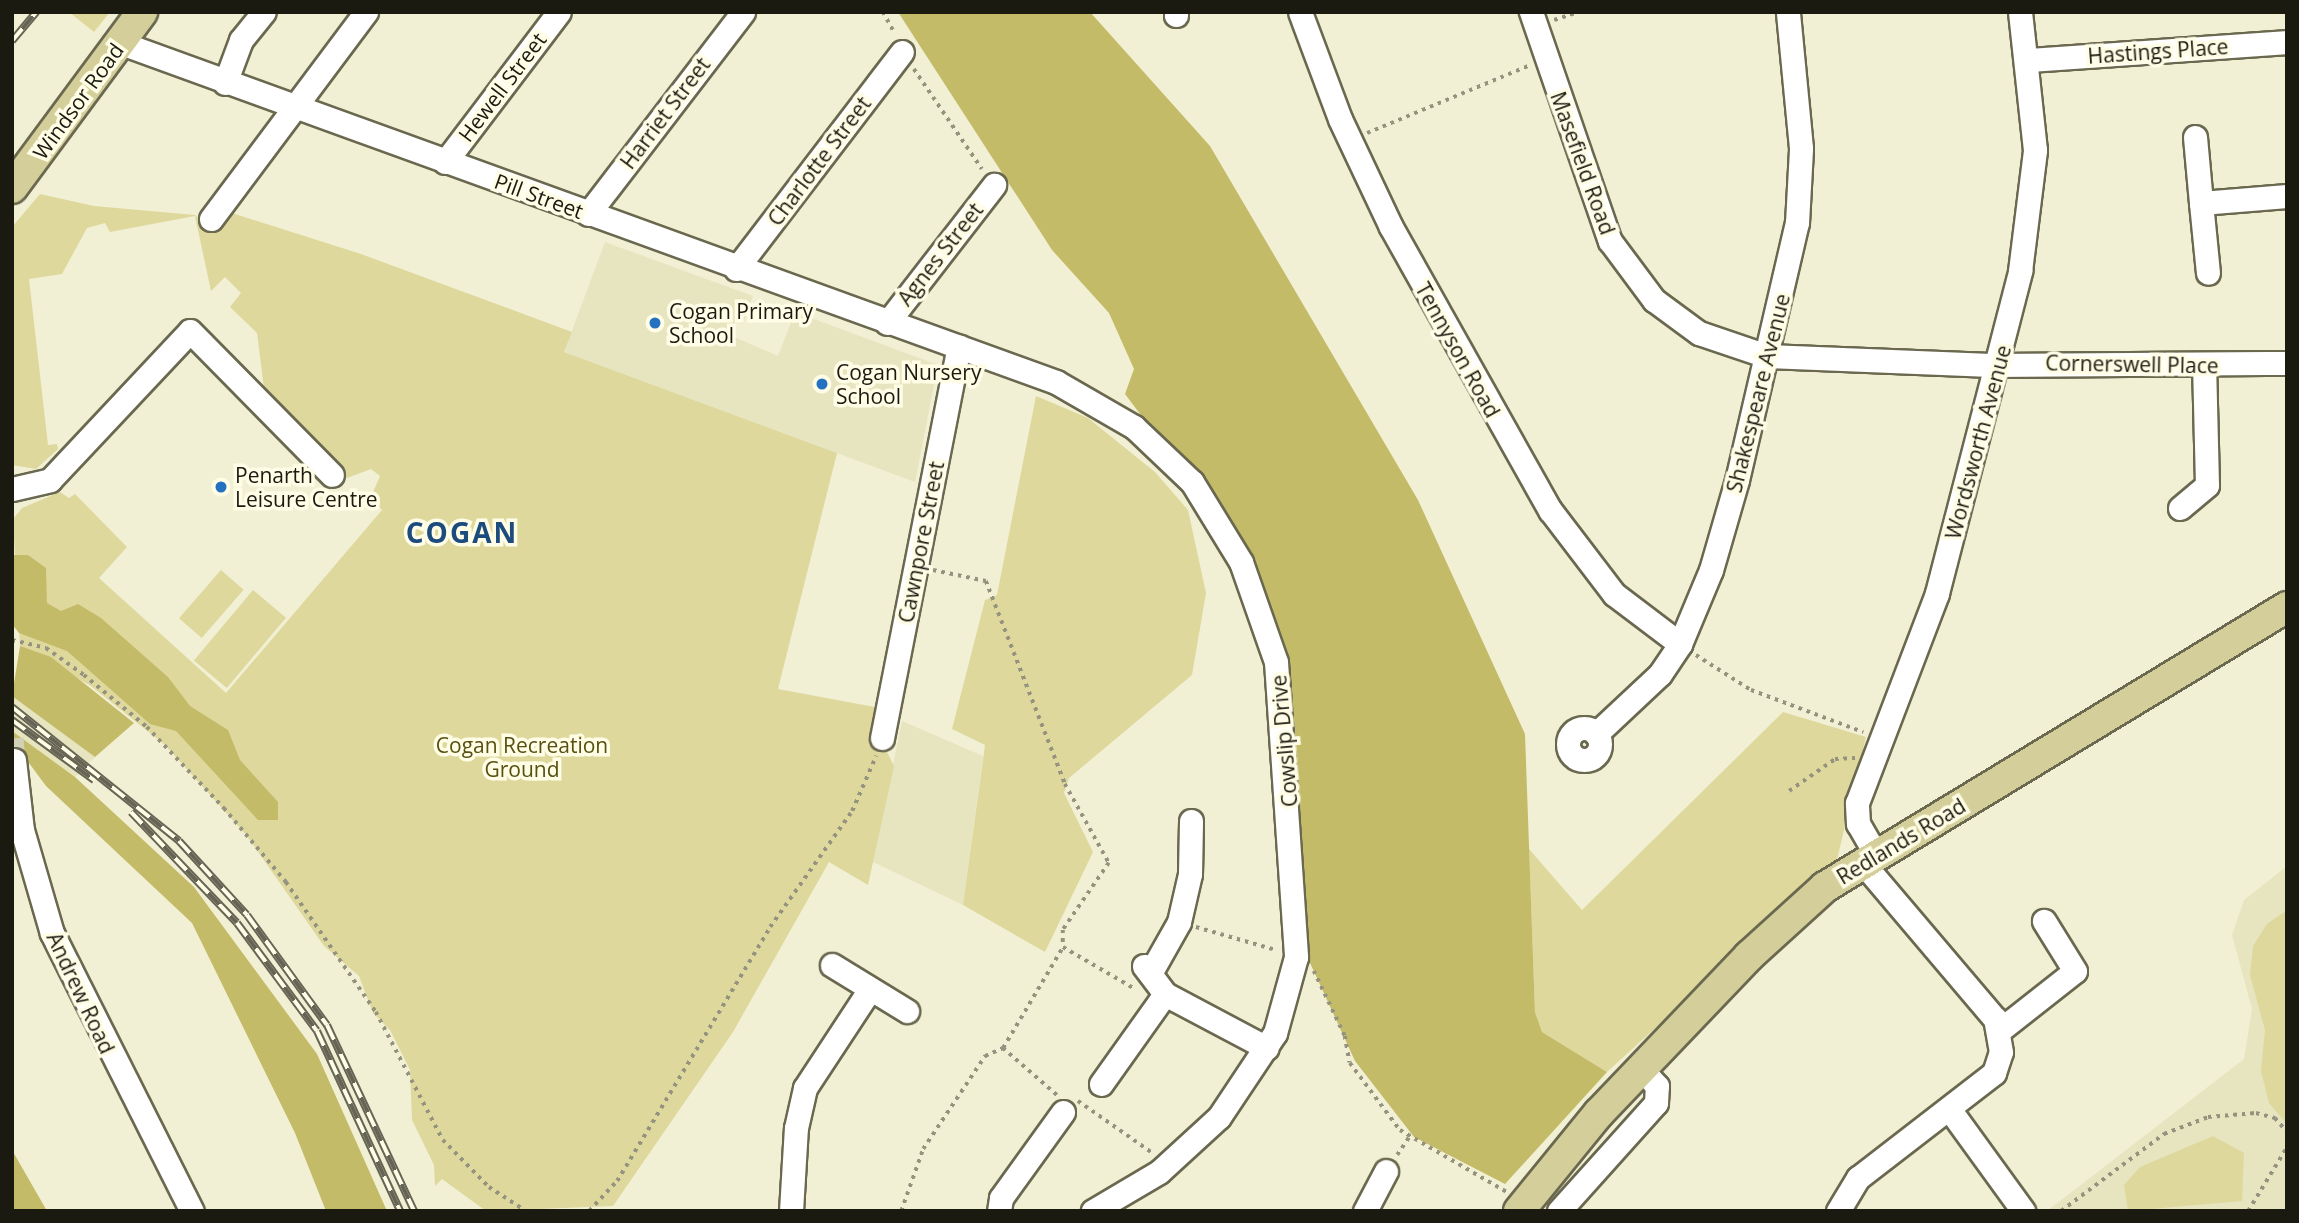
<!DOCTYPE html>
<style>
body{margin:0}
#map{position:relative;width:2299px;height:1223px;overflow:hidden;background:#f2f0d4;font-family:"Open Sans",sans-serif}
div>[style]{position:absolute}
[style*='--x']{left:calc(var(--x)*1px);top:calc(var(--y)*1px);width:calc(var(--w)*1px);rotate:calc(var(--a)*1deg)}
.built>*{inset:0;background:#e7e4c0}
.green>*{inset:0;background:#ded89d;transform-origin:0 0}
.forest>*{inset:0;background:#c4bb69}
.minor-tunnel>*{height:23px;margin-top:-11.5px;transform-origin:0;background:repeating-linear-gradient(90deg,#d2d0b7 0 23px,transparent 0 34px)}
.path>*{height:3.5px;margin-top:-1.75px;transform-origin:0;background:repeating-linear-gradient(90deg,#95937f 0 3.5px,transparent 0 8.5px)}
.roads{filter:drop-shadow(2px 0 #6a684f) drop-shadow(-2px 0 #6a684f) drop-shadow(0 2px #6a684f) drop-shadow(0 -2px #6a684f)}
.minor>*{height:23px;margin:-11.5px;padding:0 11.5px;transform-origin:11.5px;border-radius:11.5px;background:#fff}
.minor>.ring{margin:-11.5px;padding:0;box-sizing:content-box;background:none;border:23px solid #fff;border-radius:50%}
.major>*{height:30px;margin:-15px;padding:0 15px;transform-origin:15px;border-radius:15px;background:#d4ce9a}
.rail>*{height:8px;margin-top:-4px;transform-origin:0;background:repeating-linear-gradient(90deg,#fffde6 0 16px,#666555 0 32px);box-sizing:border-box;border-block:2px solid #666555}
.dots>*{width:19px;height:19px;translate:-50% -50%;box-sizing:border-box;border:4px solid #fffde6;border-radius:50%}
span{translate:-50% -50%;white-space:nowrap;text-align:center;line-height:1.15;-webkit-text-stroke:7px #fffde6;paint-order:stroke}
.street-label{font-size:21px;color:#1b1a10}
.poi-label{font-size:21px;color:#1b1a10}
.left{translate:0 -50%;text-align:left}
.park-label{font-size:21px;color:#575011}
.district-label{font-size:28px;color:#1c4b7e;font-weight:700;letter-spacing:2px}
.frame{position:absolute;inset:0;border:14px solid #1b1a10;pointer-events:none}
</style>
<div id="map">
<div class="built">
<div style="clip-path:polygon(605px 242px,753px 296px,743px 324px,736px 322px,730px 335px,778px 356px,795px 312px,938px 365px,915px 482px,564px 352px)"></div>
<div style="clip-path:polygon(12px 696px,61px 730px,95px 757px,75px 777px,12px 731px)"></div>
<div style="clip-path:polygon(902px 721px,983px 756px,963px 905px,873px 862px)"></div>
<div style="clip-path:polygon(2287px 866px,2287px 1211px,2047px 1211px,2244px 1059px,2252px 1009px,2232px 935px,2244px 900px)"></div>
</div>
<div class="green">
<div style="clip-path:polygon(69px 12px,110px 12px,94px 32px)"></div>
<div style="clip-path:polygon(40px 194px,94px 206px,195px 215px,215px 232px,232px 213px,361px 254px,572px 332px,564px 352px,837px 453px,778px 689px,880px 708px,877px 732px,894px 766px,868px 885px,829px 862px,733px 1032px,613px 1206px,486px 1211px,442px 1179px,435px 1186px,434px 1165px,412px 1120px,410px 1070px,390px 1030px,373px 1013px,359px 976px,324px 946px,247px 836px,165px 745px,91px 686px,20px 646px,13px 519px,22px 508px,60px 492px,69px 498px,75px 494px,127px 547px,99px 578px,226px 693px,382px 510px,371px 497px,380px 476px,371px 469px,347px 478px,266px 404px,257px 333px,230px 307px,241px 293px,225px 277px,211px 291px,195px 216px,110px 232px,105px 223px,87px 228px,62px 274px,29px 279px,48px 445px,57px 444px,58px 449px,36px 469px,12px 465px,12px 227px)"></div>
<div style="clip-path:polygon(1036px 396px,1088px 418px,1155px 472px,1188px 510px,1206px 593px,1192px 675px,1069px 778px,1064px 793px,1093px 852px,1045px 952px,963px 905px,985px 745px,952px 729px,985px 600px,997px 595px)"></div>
<div style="left:221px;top:570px;width:30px;height:64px;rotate:41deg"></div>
<div style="left:253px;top:590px;width:43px;height:92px;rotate:40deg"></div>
<div style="clip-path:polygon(1783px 712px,1866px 737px,1836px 864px,1607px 1072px,1542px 1032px,1535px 1012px,1529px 849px,1582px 910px)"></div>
<div style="clip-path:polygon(2287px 910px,2287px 1124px,2269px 1103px,2261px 1071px,2265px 1030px,2250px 975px,2253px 946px,2267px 924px)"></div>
<div style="clip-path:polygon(2213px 1136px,2244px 1153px,2242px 1201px,2128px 1211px,2124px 1185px,2140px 1167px)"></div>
</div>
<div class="forest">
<div style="clip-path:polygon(898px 12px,1090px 12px,1210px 146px,1418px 500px,1525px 734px,1535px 1012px,1542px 1032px,1607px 1072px,1505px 1184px,1414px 1137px,1355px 1061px,1305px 952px,1289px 690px,1258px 571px,1125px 394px,1134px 369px,1109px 313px,1052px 250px)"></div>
<div style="clip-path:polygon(12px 555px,28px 555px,46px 568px,47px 603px,61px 611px,78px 604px,101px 618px,168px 677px,190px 706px,228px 730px,240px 760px,278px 802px,278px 820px,258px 820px,176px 731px,150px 724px,67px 651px,19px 633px,12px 624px)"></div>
<div style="clip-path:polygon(20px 646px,51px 657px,134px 723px,95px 757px,12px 696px)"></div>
<div style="clip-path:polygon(12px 731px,75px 777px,194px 887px,317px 1054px,387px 1211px,326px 1211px,295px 1133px,192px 923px,46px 786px,26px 759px,12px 760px)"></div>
<div style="clip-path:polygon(12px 1150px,47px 1211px,12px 1211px)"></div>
</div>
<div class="minor-tunnel">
<div style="--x:12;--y:738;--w:22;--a:85"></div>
</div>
<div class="path">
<div style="--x:883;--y:12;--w:25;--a:61"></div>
<div style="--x:1554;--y:20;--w:26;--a:-18"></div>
<div style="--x:914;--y:69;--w:121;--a:55.8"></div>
<div style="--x:1367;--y:133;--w:174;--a:-22.6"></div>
<div style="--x:933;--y:570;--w:54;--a:11.7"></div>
<div style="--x:986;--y:581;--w:218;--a:68.7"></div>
<div style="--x:1065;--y:784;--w:90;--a:60.9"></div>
<div style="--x:1109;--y:863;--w:81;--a:124.5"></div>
<div style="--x:1063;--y:930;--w:17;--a:90"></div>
<div style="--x:1063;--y:947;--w:83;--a:30.3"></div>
<div style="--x:12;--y:640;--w:35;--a:13"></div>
<div style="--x:46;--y:648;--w:47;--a:35.4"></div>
<div style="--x:84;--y:675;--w:82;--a:39.5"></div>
<div style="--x:147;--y:727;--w:112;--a:46.5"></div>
<div style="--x:224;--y:808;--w:97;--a:50"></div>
<div style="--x:286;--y:882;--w:158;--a:55.3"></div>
<div style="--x:376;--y:1012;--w:144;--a:62.4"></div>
<div style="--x:443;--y:1140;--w:66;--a:45.6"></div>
<div style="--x:489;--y:1187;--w:44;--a:33"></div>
<div style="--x:1696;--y:655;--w:65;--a:32.5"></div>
<div style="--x:1751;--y:690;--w:120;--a:20.6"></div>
<div style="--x:1789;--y:791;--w:56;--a:-34.8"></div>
<div style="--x:1835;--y:759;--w:20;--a:-3"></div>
<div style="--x:1196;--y:927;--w:83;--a:16"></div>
<div style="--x:1314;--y:971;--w:72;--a:64.5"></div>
<div style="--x:1345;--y:1036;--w:27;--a:80"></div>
<div style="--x:1350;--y:1063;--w:84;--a:53.3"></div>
<div style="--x:1400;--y:1130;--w:124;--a:30.1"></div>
<div style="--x:1003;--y:1048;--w:72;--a:41"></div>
<div style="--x:1078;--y:1101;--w:89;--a:34.9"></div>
<div style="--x:1397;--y:1155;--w:22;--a:-56"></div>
<div style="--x:589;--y:1211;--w:41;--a:-47"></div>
<div style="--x:617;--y:1181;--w:297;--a:-58.9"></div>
<div style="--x:770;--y:927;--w:142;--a:-54.7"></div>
<div style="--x:852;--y:811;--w:60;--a:-66.4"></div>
<div style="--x:901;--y:1211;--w:66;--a:-70.5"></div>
<div style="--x:923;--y:1149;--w:112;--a:-56.3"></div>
<div style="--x:985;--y:1056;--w:20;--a:-24"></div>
<div style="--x:1003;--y:1048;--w:117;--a:-59.3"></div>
<div style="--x:2061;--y:1211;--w:129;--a:-36.8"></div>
<div style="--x:2164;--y:1134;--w:47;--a:-21.1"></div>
<div style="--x:2208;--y:1117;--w:48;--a:-4.8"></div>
<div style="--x:2256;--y:1113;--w:20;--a:15"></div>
<div style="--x:2275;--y:1118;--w:18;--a:49"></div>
<div style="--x:2248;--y:1211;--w:75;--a:-58.6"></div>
</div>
<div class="roads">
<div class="minor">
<div style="--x:1176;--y:12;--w:3;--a:90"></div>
<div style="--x:1300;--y:12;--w:114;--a:69.5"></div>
<div style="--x:1340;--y:119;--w:119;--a:64.7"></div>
<div style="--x:1391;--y:227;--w:325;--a:60.7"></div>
<div style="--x:1550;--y:510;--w:106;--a:52.7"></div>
<div style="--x:1614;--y:594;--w:83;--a:37.1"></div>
<div style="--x:1531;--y:12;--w:242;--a:71"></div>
<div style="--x:1610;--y:241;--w:74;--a:53.3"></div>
<div style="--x:1654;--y:300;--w:56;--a:36.3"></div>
<div style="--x:1699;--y:333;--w:72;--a:18.7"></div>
<div style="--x:1767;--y:356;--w:224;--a:2.3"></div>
<div style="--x:1991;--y:365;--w:296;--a:-0.4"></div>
<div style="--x:121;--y:43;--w:995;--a:19.93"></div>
<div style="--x:1056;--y:382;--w:90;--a:30"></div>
<div style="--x:1134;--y:427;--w:80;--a:43.5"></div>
<div style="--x:1192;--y:482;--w:94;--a:58.5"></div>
<div style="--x:1241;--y:562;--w:106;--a:70.7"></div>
<div style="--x:1276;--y:662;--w:296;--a:86.1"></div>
<div style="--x:1296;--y:957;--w:79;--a:105.4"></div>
<div style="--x:1275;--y:1033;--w:101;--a:123.7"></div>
<div style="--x:1219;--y:1117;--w:81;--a:137.5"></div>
<div style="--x:1159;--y:1172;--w:77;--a:149.4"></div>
<div style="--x:2030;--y:60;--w:258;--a:-4"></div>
<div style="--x:225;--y:83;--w:46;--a:-69.6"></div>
<div style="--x:241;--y:40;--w:36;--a:-51"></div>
<div style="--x:2195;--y:137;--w:66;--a:84.8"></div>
<div style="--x:2201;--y:203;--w:86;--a:-4.7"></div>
<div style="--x:445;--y:162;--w:188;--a:-52.8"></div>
<div style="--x:2201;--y:203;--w:70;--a:84.3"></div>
<div style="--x:588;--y:214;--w:255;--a:-52.5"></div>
<div style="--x:211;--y:219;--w:259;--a:-53.2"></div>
<div style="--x:736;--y:269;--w:273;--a:-52.6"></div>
<div style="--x:887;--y:323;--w:175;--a:-52.2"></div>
<div style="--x:12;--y:489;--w:39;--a:-13"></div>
<div style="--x:50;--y:480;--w:204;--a:-46.8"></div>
<div style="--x:190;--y:331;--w:202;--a:45.4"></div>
<div style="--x:2180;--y:508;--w:35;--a:-40"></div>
<div style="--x:2207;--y:485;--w:119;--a:-91.4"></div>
<div class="ring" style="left:1568px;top:728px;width:9px;height:9px"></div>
<div style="--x:1596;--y:734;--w:88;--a:-43.2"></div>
<div style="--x:1660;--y:674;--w:36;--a:-56"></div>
<div style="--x:1680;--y:644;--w:80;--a:-67.3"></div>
<div style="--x:1711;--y:570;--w:94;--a:-73.9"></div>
<div style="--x:1737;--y:480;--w:264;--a:-76.9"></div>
<div style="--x:1797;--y:223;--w:75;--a:-86.9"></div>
<div style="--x:1801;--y:148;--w:137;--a:-95.5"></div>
<div style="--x:882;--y:738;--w:399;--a:-78.9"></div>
<div style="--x:14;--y:760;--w:70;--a:83.5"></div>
<div style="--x:22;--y:830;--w:107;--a:73.8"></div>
<div style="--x:52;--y:933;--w:311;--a:63.3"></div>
<div style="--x:1875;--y:853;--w:34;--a:-120"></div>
<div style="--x:1858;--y:824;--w:21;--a:-93"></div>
<div style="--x:1857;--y:803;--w:225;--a:-69.1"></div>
<div style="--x:1937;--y:593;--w:333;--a:-75.5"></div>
<div style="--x:2020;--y:271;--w:122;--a:-82.9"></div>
<div style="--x:2035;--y:150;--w:139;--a:-96.2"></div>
<div style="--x:832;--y:965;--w:88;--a:31.5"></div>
<div style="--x:1144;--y:966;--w:35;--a:53"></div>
<div style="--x:1165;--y:994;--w:115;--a:27.9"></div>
<div style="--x:1152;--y:970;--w:55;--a:-60.6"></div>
<div style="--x:1179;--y:922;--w:49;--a:-77.1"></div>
<div style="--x:1190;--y:874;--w:53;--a:-88.9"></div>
<div style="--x:2000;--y:1030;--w:95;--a:-38.2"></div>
<div style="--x:2075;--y:971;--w:59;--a:-121.8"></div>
<div style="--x:1101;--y:1084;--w:110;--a:-54.6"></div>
<div style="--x:1950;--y:1110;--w:125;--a:54.1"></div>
<div style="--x:791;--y:1211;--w:83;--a:-86.6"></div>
<div style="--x:796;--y:1128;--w:41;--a:-77.3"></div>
<div style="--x:805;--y:1088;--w:118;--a:-56.7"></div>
<div style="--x:999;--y:1211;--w:13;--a:-81"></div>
<div style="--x:1001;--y:1198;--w:106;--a:-54.2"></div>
<div style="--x:1365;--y:1211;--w:45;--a:-62.3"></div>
<div style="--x:1559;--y:1211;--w:145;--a:-48.1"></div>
<div style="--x:1656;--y:1103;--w:17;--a:-87"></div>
<div style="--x:1657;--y:1086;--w:23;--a:-133"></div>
<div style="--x:1838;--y:1211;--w:39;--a:-59"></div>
<div style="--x:1858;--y:1178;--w:172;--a:-37.7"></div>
<div style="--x:1994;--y:1073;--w:22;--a:-72"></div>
<div style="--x:2001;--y:1052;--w:34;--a:-100"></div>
<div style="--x:1995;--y:1019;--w:207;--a:-130.3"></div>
</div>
<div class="major">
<div style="--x:12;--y:188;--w:219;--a:-53.5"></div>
<div style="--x:1519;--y:1211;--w:127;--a:-50.8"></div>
<div style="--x:1599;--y:1113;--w:217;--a:-46.3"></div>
<div style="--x:1749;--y:956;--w:103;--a:-42.2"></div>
<div style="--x:1825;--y:887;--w:540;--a:-31.22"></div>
</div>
</div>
<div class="rail">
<div style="--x:12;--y:41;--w:38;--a:-50"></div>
<div style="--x:12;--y:707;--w:214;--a:38.7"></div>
<div style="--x:179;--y:841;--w:100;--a:47.4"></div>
<div style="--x:247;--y:915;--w:136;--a:54"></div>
<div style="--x:327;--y:1025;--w:205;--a:64.9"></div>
<div style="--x:12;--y:720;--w:102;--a:36.2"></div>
<div style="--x:131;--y:812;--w:153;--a:46.3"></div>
<div style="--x:237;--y:923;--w:134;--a:53.5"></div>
<div style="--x:317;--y:1031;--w:198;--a:65.2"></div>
</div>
<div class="dots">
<div style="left:655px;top:323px;background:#2571c1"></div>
<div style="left:822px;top:384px;background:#2571c1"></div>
<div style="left:221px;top:487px;background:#2571c1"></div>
</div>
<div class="street-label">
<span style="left:2158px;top:51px;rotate:-4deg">Hastings Place</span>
<span style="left:502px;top:87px;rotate:-53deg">Hewell Street</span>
<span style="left:78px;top:101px;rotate:-54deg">Windsor Road</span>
<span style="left:665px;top:113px;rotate:-53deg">Harriet Street</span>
<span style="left:819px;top:161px;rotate:-53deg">Charlotte Street</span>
<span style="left:1583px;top:163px;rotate:70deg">Masefield Road</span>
<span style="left:539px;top:196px;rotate:20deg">Pill Street</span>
<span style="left:940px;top:254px;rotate:-52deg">Agnes Street</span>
<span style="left:1458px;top:350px;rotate:61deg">Tennyson Road</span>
<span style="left:2132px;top:364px;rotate:1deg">Cornerswell Place</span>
<span style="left:1758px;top:393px;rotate:-76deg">Shakespeare Avenue</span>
<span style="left:1978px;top:442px;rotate:-75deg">Wordsworth Avenue</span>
<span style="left:921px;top:542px;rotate:-79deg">Cawnpore Street</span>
<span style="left:1284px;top:741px;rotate:-95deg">Cowslip Drive</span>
<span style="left:1901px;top:841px;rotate:-31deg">Redlands Road</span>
<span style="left:81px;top:993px;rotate:65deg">Andrew Road</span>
</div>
<div class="poi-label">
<span class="left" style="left:669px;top:323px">Cogan Primary<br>School</span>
<span class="left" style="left:836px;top:384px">Cogan Nursery<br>School</span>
<span class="left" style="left:235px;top:487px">Penarth<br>Leisure Centre</span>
</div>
<div class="park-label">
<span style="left:522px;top:757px">Cogan Recreation<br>Ground</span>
</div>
<div class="district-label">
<span style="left:462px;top:532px">COGAN</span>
</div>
<div class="frame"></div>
</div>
